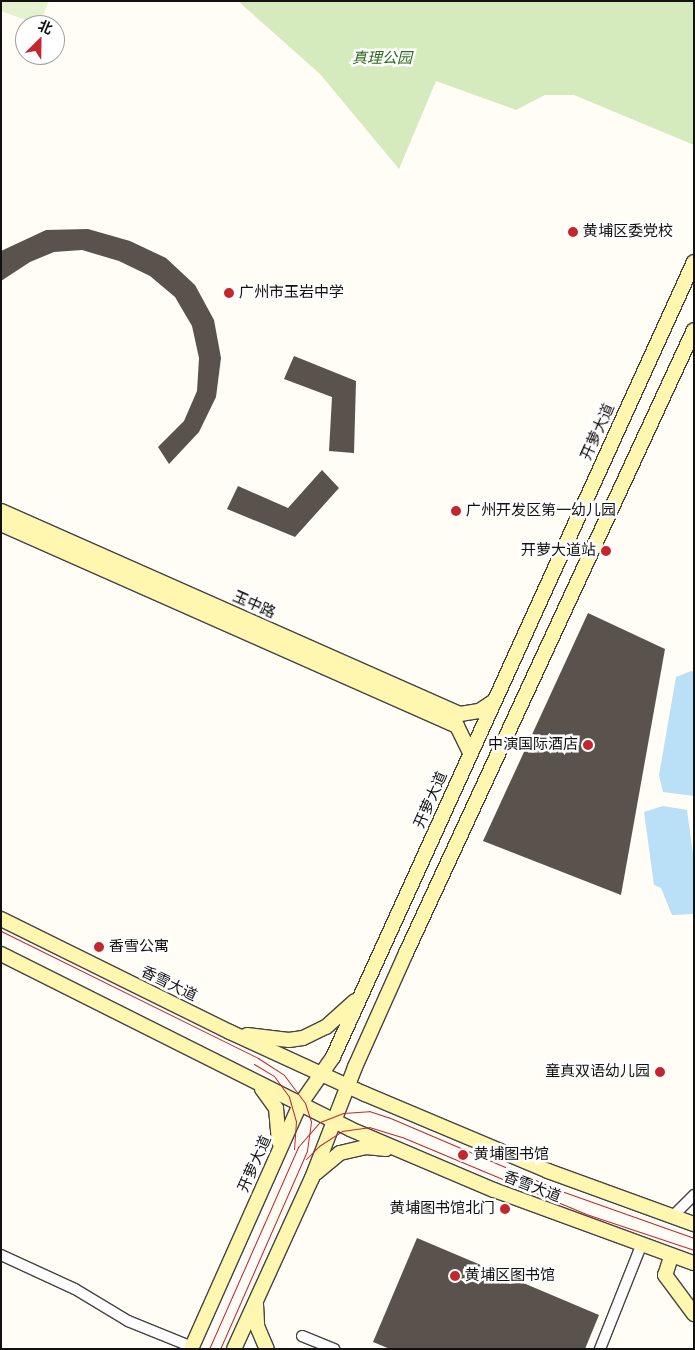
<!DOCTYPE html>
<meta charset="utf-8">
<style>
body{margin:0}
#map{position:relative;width:695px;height:1350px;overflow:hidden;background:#fffdf5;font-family:"Roboto Serif","Noto Sans SC",serif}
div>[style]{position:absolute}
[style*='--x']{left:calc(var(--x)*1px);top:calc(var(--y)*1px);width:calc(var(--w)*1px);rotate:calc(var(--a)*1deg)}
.green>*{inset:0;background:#d5ebbd}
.pitch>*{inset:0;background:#e6f2cf}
.water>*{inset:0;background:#b9e0f7}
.building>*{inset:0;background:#5a524d}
.roads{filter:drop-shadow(1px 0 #444) drop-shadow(-1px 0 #444) drop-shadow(0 1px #444) drop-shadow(0 -1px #444)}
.street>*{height:10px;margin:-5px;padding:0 5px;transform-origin:5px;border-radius:5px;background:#fff}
.secondary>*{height:14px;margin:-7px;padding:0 7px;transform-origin:7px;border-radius:7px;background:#fff6b0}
.tram>*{height:1px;margin:-0.5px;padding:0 0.5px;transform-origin:0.5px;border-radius:0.5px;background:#c4262e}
.dots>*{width:14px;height:14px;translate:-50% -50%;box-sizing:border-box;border:2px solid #fff;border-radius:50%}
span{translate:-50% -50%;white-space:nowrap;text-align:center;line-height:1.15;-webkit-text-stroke:5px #fff;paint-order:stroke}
.park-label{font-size:15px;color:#2f6b1f;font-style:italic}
.poi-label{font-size:15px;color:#111}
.left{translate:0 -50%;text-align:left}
.right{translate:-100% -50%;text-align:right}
.street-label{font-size:15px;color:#111}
.frame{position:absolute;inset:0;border:2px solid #111;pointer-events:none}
.north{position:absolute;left:15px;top:15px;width:50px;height:50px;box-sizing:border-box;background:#fff;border:1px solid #a0a0a0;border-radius:50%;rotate:23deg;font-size:14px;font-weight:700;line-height:20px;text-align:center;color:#111}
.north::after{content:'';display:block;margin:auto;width:18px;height:22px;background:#c4262e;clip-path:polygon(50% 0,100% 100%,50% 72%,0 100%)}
</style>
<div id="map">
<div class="green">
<div style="clip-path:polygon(238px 1px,694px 1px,694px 145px,574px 95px,545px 95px,516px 110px,436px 81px,399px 169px,320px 74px)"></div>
</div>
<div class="pitch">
<div style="clip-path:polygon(1px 1px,49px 1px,39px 25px,1px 11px)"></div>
</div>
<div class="water">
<div style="clip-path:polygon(691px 671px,694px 672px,694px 796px,663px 792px,659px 775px,676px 677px)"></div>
<div style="clip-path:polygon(663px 806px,687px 810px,694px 861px,694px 914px,672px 915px,661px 888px,654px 885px,644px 812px)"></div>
</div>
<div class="building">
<div style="clip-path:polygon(88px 229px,130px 241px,166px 258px,195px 285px,214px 320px,221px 358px,216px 397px,199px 432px,169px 464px,158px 447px,184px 421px,197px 391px,199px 358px,192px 326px,175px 297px,150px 276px,119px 261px,82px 250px,54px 252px,30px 262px,1px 281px,1px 251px,46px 230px)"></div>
<div style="clip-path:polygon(294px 356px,356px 381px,354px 453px,329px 451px,332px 397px,284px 379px)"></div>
<div style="clip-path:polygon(322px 470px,339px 488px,295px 537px,227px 509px,238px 486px,288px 508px)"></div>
<div style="clip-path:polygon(588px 613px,665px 649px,621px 895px,483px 841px)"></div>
<div style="clip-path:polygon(417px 1238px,599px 1315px,585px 1349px,390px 1349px,373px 1342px)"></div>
</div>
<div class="roads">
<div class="street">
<div style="--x:672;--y:1217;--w:31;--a:-45"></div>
<div style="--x:1;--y:1255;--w:81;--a:24.7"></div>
<div style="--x:75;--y:1289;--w:62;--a:31.1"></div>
<div style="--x:128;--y:1321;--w:69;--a:22.1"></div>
<div style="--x:302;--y:1336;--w:35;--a:22"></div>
<div style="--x:600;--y:1349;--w:111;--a:-68.3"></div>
</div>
<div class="secondary">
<div style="--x:1;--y:511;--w:502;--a:23.86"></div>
<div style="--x:460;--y:714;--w:19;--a:-9"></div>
<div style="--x:479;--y:711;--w:17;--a:-33"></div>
<div style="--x:1;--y:524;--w:499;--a:23.9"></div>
<div style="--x:457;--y:726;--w:30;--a:64"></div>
<div style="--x:1;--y:919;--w:255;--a:26.3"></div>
<div style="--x:230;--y:1032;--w:149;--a:24.7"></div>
<div style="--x:365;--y:1094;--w:199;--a:22.8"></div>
<div style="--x:548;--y:1171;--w:155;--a:20"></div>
<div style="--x:1;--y:954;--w:390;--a:26.6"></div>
<div style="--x:350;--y:1129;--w:156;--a:23"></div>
<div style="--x:494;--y:1190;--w:213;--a:20.1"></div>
<div style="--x:247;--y:1035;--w:42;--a:6.8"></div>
<div style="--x:289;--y:1040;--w:14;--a:-8"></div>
<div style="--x:303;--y:1038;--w:25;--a:-26"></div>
<div style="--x:326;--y:1027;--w:39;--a:-42"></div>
<div style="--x:262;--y:1089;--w:24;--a:54"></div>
<div style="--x:276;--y:1108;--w:34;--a:85"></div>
<div style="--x:316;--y:1173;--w:31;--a:-40"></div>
<div style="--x:340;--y:1153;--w:27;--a:-13"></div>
<div style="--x:366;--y:1147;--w:20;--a:6"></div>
<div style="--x:671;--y:1257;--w:19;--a:108"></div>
<div style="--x:665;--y:1275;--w:49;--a:53.4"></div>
<div style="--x:256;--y:1304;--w:22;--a:87"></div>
<div style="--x:257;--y:1326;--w:25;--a:67"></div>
<div style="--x:191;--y:1349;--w:266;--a:-66"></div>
<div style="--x:299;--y:1106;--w:60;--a:-55.2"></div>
<div style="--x:333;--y:1057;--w:873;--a:-65.58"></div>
<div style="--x:234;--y:1349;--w:188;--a:-65.5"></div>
<div style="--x:312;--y:1178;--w:119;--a:-68.8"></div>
<div style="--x:355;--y:1067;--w:125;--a:-65.9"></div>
<div style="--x:406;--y:953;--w:686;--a:-65.19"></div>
</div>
</div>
<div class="tram">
<div style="--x:1;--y:931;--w:287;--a:26.3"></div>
<div style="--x:258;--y:1058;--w:31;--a:33"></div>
<div style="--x:284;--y:1075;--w:35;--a:53"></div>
<div style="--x:305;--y:1103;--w:20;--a:72"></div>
<div style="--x:311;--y:1122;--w:29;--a:98"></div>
<div style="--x:307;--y:1151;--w:216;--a:113.7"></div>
<div style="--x:254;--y:1064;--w:23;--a:31"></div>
<div style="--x:274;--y:1076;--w:26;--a:54"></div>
<div style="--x:289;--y:1097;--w:25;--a:74"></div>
<div style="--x:296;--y:1121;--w:28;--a:94"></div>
<div style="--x:306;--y:1159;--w:18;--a:-45"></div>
<div style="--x:319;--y:1146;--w:27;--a:-33"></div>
<div style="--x:342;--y:1131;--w:27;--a:-8"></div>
<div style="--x:369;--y:1127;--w:34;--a:17"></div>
<div style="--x:402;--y:1137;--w:199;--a:22.7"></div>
<div style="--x:586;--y:1214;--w:114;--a:18.4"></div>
<div style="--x:209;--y:1349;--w:221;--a:-66.2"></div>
<div style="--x:298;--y:1147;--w:33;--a:-49"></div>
<div style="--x:320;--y:1122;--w:25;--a:-21"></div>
<div style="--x:343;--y:1113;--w:26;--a:-4"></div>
<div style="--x:369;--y:1111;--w:20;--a:18"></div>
<div style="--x:388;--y:1117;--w:191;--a:23.1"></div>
<div style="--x:564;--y:1192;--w:138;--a:19.5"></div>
</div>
<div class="dots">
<div style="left:573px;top:232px;background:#c4262e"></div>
<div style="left:229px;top:293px;background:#c4262e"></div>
<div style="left:456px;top:511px;background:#c4262e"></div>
<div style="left:606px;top:551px;background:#c4262e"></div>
<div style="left:588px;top:745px;background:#c4262e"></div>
<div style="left:99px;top:947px;background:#c4262e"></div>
<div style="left:660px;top:1072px;background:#c4262e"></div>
<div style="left:463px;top:1155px;background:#c4262e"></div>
<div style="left:505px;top:1209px;background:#c4262e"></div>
<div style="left:455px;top:1276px;background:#c4262e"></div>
</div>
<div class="park-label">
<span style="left:382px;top:59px">真理公园</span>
</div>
<div class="poi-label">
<span class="left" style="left:583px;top:232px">黄埔区委党校</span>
<span class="left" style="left:239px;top:293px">广州市玉岩中学</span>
<span class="left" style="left:466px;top:511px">广州开发区第一幼儿园</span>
<span class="right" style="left:596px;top:551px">开萝大道站</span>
<span class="right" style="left:578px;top:745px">中演国际酒店</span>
<span class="left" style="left:109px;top:947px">香雪公寓</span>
<span class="right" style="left:650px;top:1072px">童真双语幼儿园</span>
<span class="left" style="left:474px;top:1155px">黄埔图书馆</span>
<span class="right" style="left:495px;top:1209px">黄埔图书馆北门</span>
<span class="left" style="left:465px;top:1276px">黄埔区图书馆</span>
</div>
<div class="street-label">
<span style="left:598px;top:432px;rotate:-66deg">开萝大道</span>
<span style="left:254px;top:605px;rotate:24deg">玉中路</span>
<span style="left:431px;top:800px;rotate:-66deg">开萝大道</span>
<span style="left:169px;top:984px;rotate:26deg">香雪大道</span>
<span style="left:255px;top:1164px;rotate:-66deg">开萝大道</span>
<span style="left:532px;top:1187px;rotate:21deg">香雪大道</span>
</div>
<div class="frame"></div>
<div class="north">北</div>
</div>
